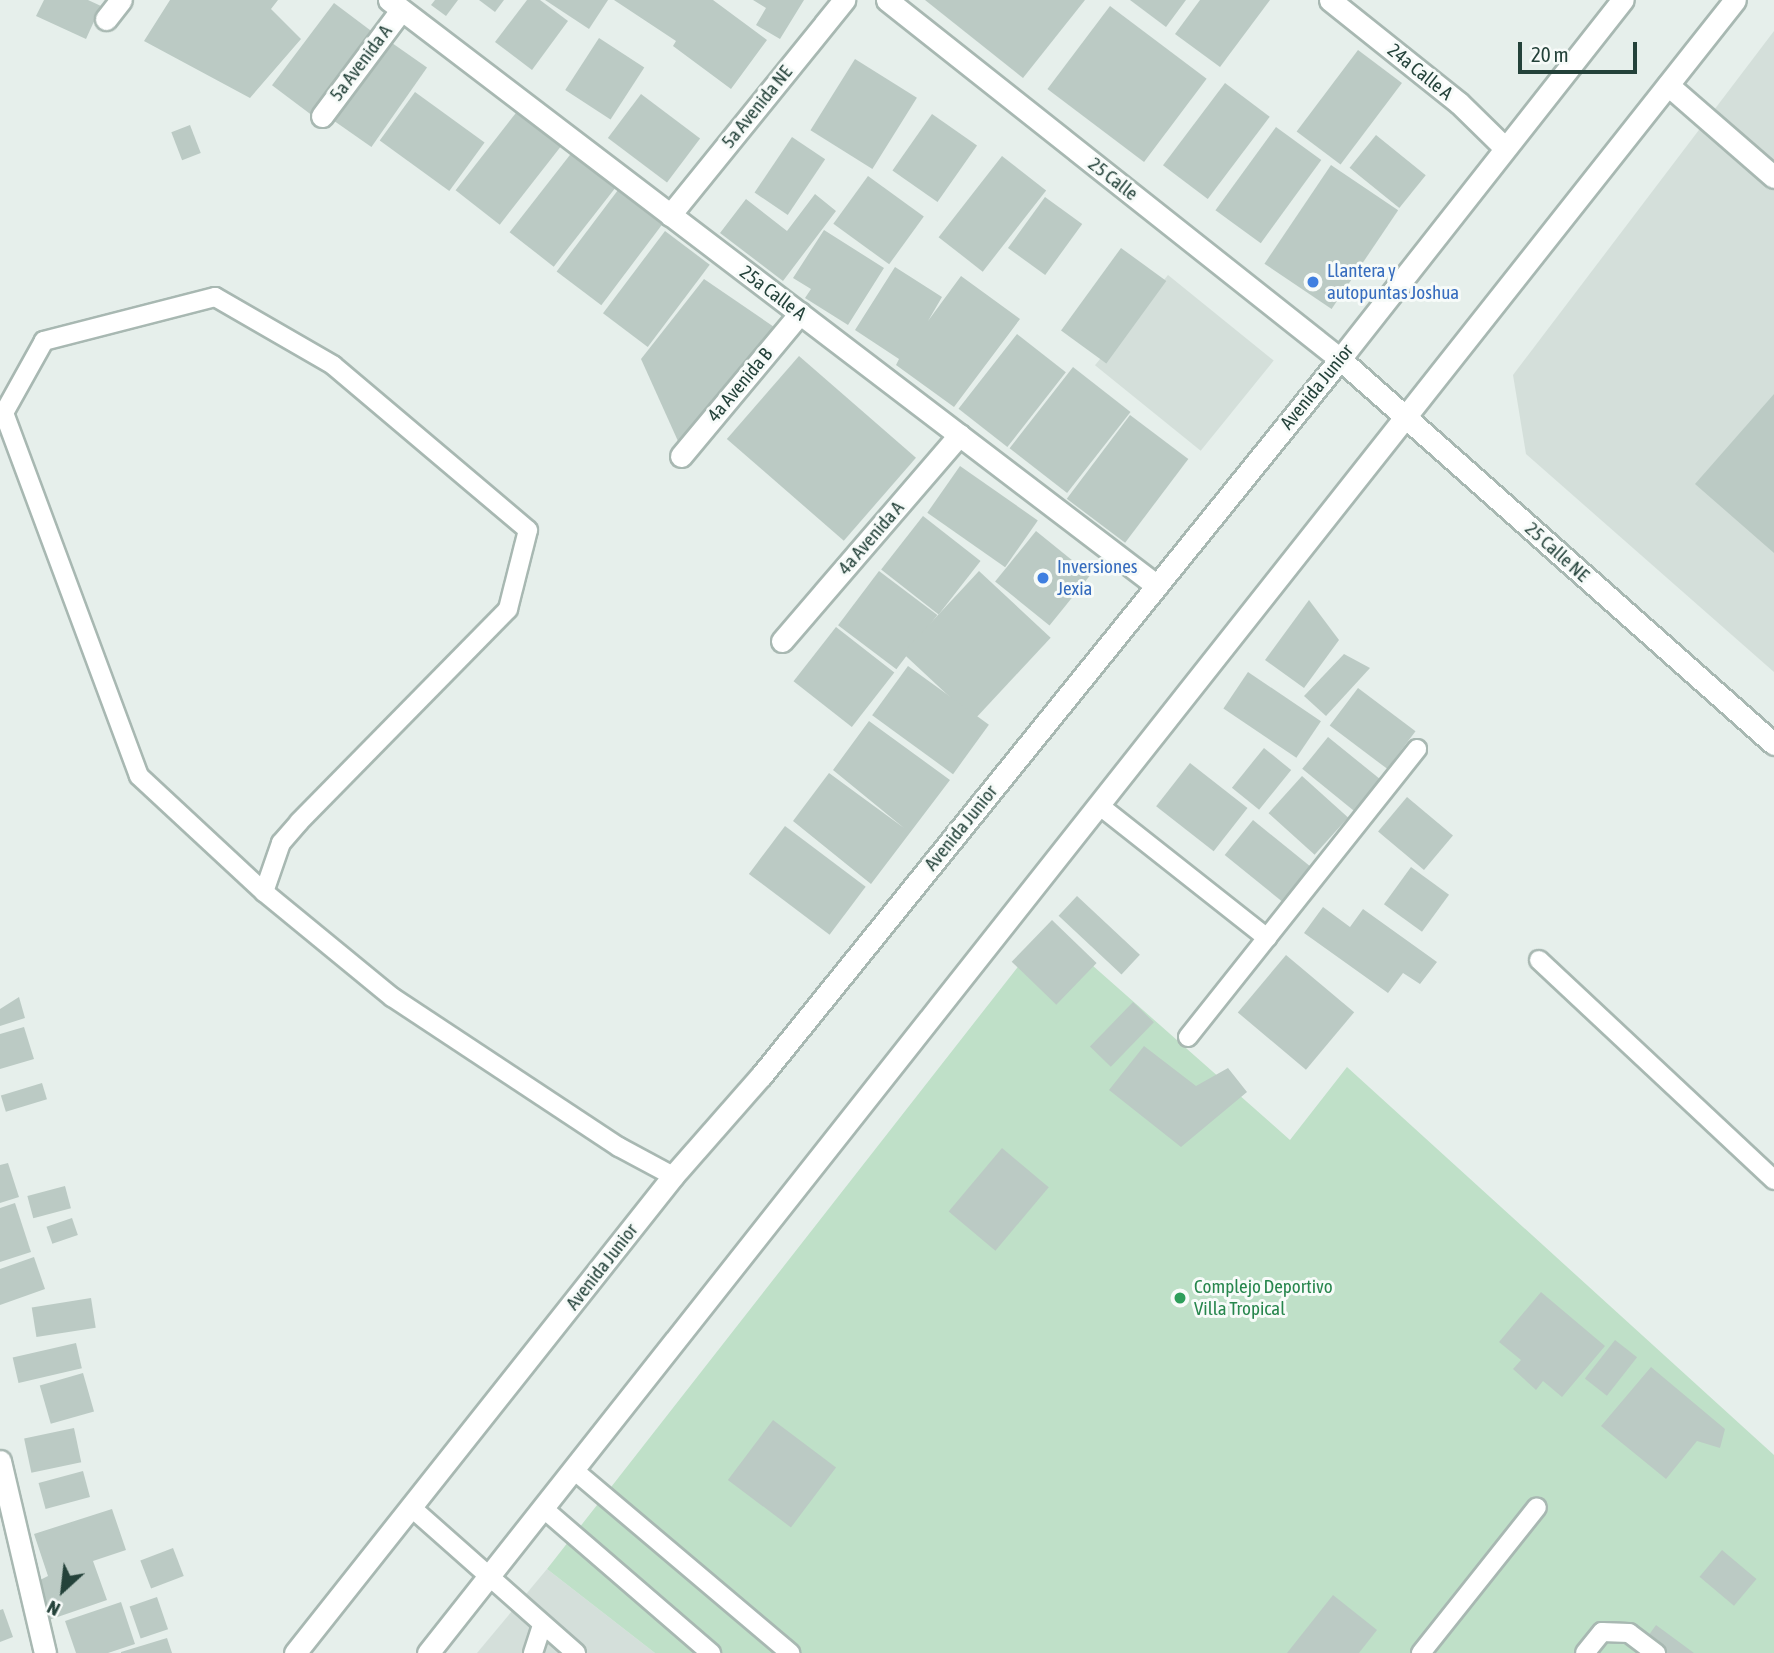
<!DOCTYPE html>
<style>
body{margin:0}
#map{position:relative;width:1774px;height:1653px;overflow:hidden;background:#e6efeb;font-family:"Asap Condensed",sans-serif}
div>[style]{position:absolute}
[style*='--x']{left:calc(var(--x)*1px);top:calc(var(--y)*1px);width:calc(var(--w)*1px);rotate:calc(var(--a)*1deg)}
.built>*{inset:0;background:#d4dfda;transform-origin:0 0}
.green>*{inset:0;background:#bfe0c8}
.building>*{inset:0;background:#bbcac4;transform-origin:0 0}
.roads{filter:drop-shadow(2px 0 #a8b8b2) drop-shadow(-2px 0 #a8b8b2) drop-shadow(0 2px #a8b8b2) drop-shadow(0 -2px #a8b8b2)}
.service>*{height:18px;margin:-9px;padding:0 9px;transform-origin:9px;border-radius:9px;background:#fff}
.pedestrian>*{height:21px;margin:-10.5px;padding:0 10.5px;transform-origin:10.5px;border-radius:10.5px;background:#fff}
.minor>*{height:21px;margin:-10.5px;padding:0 10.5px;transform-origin:10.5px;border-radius:10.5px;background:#fff}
.secondary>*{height:21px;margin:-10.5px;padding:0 10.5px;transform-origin:10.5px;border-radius:10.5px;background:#fff}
.dots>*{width:19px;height:19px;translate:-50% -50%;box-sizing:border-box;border:4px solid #f7fbf9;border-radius:50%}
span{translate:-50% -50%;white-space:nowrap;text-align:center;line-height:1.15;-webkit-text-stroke:6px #f7fbf9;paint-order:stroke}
.street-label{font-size:19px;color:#24423a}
.shop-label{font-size:19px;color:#366cbe}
.left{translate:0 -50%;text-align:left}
.leisure-label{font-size:19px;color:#27864d}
.north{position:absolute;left:28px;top:1555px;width:70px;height:70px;-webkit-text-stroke:5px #f7fbf9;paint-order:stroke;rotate:207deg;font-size:19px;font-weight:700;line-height:28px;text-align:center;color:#24423a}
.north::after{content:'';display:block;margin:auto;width:24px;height:32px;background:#24423a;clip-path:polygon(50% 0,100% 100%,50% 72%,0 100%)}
.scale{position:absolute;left:1518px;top:42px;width:119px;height:32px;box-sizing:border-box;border:4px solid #24423a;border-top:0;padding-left:9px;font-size:21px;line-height:24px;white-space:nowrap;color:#24423a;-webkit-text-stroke:5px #f7fbf9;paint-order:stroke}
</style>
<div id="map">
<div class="built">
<div style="clip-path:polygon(1774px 31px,1774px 672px,1526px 454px,1513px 375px)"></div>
<div style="left:1168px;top:275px;width:136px;height:116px;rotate:39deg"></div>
<div style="clip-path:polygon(547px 1569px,655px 1653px,477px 1653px)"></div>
</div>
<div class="green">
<div style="clip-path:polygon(1049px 927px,1290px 1140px,1347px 1067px,1774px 1455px,1774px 1653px,655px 1653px,547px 1569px)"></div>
</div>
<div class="building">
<div style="clip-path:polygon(44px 0,88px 0,101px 6px,86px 39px,36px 16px)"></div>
<div style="clip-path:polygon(170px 0,278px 0,271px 9px,301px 39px,250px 98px,144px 41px)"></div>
<div style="clip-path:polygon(435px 0,458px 0,446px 16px,431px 5px)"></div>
<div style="clip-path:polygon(479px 0,504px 0,495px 12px)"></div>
<div style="clip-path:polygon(527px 0,540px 0,568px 21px,532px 70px,495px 42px)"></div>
<div style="clip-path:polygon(545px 0,608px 0,589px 29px)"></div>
<div style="clip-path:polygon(614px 0,713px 0,767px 40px,731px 89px,673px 46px,676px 41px)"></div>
<div style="clip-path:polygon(753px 0,804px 0,780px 39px,756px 25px,766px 8px)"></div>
<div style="clip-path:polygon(925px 0,1085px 0,1023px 78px)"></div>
<div style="clip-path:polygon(1130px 0,1186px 0,1166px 27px)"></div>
<div style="clip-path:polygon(1200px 0,1270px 0,1220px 67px,1175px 34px)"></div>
<div style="left:334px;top:3px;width:55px;height:103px;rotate:37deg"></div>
<div style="left:1110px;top:6px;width:121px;height:104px;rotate:37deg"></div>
<div style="left:382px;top:36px;width:55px;height:97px;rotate:35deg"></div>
<div style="left:599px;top:38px;width:54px;height:62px;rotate:33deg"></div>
<div style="left:1358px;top:50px;width:55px;height:102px;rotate:37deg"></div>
<div style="left:855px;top:59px;width:73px;height:84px;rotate:32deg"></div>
<div style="left:1225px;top:83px;width:56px;height:103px;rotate:37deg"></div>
<div style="left:415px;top:92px;width:86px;height:60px;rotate:36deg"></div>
<div style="left:641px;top:94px;width:74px;height:55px;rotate:37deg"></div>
<div style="left:519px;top:109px;width:56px;height:103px;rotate:38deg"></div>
<div style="left:932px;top:114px;width:55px;height:69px;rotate:35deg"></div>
<div style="left:190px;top:125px;width:30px;height:20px;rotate:69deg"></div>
<div style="left:1276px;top:127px;width:56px;height:103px;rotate:36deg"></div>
<div style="left:1376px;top:135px;width:64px;height:42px;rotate:39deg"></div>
<div style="left:792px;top:137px;width:40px;height:67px;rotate:34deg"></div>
<div style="left:573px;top:151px;width:56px;height:103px;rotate:38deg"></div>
<div style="left:1002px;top:156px;width:56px;height:103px;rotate:38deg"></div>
<div style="left:1331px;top:165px;width:81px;height:119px;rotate:34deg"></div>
<div style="left:868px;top:176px;width:69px;height:59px;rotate:36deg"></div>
<div style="left:618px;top:190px;width:56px;height:102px;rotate:37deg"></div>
<div style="clip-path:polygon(815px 194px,836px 211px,783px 281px,720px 233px,746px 199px,787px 231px)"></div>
<div style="left:1045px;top:197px;width:46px;height:63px;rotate:36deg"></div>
<div style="clip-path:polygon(824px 230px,884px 268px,848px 325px,805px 298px,811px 289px,793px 278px)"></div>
<div style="left:665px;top:231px;width:56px;height:103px;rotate:37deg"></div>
<div style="left:1121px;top:248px;width:56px;height:102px;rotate:36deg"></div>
<div style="clip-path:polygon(895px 267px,942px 297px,928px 321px,961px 276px,1020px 319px,954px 407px,896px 365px,899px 359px,855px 330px)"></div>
<div style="clip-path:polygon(704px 279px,777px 329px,682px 450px,641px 359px)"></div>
<div style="left:1017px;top:334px;width:62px;height:95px;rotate:38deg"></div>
<div style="left:799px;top:356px;width:155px;height:110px;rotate:41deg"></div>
<div style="left:1073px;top:367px;width:73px;height:103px;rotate:38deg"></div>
<div style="clip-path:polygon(1774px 394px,1774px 553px,1695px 484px)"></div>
<div style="left:1130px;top:415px;width:73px;height:105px;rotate:37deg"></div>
<div style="left:960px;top:466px;width:95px;height:57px;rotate:35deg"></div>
<div style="left:923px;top:516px;width:73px;height:68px;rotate:38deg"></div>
<div style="left:1036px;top:531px;width:70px;height:65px;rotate:39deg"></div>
<div style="left:879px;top:571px;width:73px;height:68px;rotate:37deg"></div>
<div style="left:979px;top:571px;width:98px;height:112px;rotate:43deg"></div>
<div style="clip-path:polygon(1309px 600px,1339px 640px,1304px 688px,1265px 660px)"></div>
<div style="left:836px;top:627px;width:74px;height:69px;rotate:38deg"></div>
<div style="clip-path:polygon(1344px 654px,1370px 668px,1326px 716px,1304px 696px)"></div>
<div style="left:908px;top:666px;width:100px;height:61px;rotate:36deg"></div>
<div style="left:1248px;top:672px;width:88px;height:44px;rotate:34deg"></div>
<div style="left:1358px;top:688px;width:72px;height:47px;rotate:37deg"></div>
<div style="clip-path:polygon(869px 721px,950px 780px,871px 884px,793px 821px,829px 773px,904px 828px,833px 770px)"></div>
<div style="left:1328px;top:737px;width:72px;height:41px;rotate:39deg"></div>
<div style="left:1264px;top:748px;width:35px;height:51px;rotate:39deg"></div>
<div style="left:1190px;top:763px;width:73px;height:55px;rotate:38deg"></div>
<div style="left:1302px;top:776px;width:62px;height:50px;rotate:42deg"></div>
<div style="left:1407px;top:797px;width:60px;height:45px;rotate:40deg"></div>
<div style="left:1253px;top:820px;width:85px;height:45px;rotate:39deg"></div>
<div style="left:785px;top:826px;width:101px;height:60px;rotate:37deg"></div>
<div style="left:1411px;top:867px;width:47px;height:46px;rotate:36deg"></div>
<div style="left:1077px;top:896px;width:86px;height:27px;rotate:43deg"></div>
<div style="clip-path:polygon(1323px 907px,1350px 927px,1363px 909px,1437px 962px,1420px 984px,1403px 973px,1388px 993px,1304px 933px)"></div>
<div style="left:1052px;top:920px;width:62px;height:58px;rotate:44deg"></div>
<div style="left:1286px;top:955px;width:89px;height:75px;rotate:40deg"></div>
<div style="clip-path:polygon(19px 997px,25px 1018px,0 1026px,0 1009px)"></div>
<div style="left:1133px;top:1002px;width:29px;height:62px;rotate:44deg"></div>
<div style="clip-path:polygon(24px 1027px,34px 1059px,0 1069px,0 1034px)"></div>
<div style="clip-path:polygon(1144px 1046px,1196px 1086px,1228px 1068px,1247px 1092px,1181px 1147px,1109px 1090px)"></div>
<div style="left:42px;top:1083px;width:17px;height:43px;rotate:73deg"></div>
<div style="left:1002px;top:1148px;width:61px;height:83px;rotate:40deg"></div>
<div style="clip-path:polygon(8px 1163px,19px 1197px,0 1203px,0 1165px)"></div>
<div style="left:65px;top:1186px;width:23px;height:39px;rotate:75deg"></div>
<div style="clip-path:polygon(15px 1203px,31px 1252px,0 1262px,0 1208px)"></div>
<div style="left:72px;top:1218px;width:18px;height:27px;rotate:71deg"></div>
<div style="clip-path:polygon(34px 1257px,45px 1289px,0 1305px,0 1269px)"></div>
<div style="clip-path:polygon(1541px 1292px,1605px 1346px,1562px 1397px,1543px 1381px,1536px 1390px,1513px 1369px,1521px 1360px,1499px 1342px)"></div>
<div style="left:91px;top:1298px;width:30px;height:60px;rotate:81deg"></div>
<div style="left:1615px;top:1340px;width:28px;height:49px;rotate:38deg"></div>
<div style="left:76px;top:1343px;width:26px;height:65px;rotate:77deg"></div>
<div style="clip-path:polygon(1651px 1367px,1725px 1429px,1720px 1448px,1697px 1441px,1666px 1479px,1601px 1426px)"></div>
<div style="left:83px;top:1373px;width:40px;height:45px;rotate:74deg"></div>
<div style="left:773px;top:1420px;width:79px;height:75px;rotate:37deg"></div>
<div style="left:74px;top:1428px;width:35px;height:51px;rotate:78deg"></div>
<div style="left:83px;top:1471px;width:27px;height:46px;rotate:75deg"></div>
<div style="clip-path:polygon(112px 1509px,126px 1550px,93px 1561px,107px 1600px,46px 1621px,32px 1584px,48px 1576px,34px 1534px)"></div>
<div style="left:173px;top:1548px;width:30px;height:35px;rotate:69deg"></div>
<div style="left:1722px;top:1550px;width:45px;height:35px;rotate:40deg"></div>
<div style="clip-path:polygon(1333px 1595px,1377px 1630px,1359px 1653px,1287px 1653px)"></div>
<div style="left:157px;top:1597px;width:34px;height:29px;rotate:71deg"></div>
<div style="clip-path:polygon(121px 1602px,135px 1644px,108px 1653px,76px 1653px,65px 1621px)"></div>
<div style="clip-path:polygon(3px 1609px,13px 1637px,0 1642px,0 1610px)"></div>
<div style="clip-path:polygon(1656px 1625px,1694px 1653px,1636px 1653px)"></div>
<div style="clip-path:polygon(167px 1638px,172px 1653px,121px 1653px,121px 1652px)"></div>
</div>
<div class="roads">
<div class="service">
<div style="--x:1100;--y:806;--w:213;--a:38.3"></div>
<div style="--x:264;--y:892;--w:52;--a:-70.9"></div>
<div style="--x:281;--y:843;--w:28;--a:-49"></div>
<div style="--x:299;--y:822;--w:298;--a:-45.5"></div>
<div style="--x:508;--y:609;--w:81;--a:-75.8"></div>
<div style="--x:528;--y:530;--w:255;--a:-139.8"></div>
<div style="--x:333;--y:365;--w:136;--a:-150"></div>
<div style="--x:215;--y:297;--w:177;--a:165.6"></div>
<div style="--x:44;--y:341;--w:82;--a:119.1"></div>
<div style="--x:4;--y:413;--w:387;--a:69.6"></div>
<div style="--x:139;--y:776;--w:171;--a:42.9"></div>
<div style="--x:264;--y:892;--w:166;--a:39.4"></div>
<div style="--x:392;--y:997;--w:272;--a:33.5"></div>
<div style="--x:619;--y:1147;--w:61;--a:28.2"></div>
<div style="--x:1539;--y:960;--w:322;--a:43.1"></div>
<div style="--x:1188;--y:1037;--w:368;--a:-51.5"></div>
<div style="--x:575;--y:1471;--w:282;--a:40.2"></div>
<div style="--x:412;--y:1508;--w:219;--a:41.5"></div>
<div style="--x:544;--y:1509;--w:221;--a:40.8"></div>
<div style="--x:533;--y:1653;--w:29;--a:-72"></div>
<div style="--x:1421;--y:1653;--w:186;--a:-51.5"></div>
<div style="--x:1585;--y:1653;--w:27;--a:-51"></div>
<div style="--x:1602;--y:1632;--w:27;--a:2"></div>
<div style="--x:1629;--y:1633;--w:34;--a:37"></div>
</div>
<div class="pedestrian">
<div style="--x:1668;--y:85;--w:140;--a:41"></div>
</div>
<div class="minor">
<div style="--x:389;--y:0;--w:966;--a:37.34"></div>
<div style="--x:887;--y:0;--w:578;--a:38.4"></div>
<div style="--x:1330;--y:0;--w:165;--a:38.6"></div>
<div style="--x:1459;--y:103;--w:64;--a:44.4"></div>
<div style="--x:106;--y:19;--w:24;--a:-52"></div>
<div style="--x:322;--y:116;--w:132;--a:-53.3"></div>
<div style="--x:670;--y:215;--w:277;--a:-51"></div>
<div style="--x:681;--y:456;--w:186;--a:-50.2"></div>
<div style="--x:782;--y:641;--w:272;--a:-49.3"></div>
<div style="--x:0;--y:1461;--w:197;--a:76.8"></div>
</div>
<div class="secondary">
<div style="--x:1340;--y:359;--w:580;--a:41.58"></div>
<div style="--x:295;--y:1653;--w:609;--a:-51.6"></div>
<div style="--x:673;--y:1176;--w:133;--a:-48.7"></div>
<div style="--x:761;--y:1076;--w:922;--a:-51.08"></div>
<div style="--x:1340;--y:359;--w:457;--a:-51.8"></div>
<div style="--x:428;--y:1653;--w:2107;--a:-51.67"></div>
</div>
</div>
<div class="dots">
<div style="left:1313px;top:282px;background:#3f7fe0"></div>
<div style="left:1043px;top:578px;background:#3f7fe0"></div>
<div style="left:1180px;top:1298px;background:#2e9e5b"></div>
</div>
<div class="street-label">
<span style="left:361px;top:63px;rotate:-53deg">5a Avenida A</span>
<span style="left:1420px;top:72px;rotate:39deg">24a Calle A</span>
<span style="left:757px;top:107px;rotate:-51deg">5a Avenida NE</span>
<span style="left:1113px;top:179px;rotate:38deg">25 Calle</span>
<span style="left:773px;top:293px;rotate:37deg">25a Calle A</span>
<span style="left:740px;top:385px;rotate:-50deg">4a Avenida B</span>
<span style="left:1317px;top:387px;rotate:-51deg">Avenida Junior</span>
<span style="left:871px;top:538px;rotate:-49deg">4a Avenida A</span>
<span style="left:1557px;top:552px;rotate:42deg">25 Calle NE</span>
<span style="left:961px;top:828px;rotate:-51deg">Avenida Junior</span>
<span style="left:602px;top:1267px;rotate:-52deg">Avenida Junior</span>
</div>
<div class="shop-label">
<span class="left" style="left:1327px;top:282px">Llantera y<br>autopuntas Joshua</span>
<span class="left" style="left:1057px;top:578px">Inversiones<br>Jexia</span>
</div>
<div class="leisure-label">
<span class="left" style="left:1194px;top:1298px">Complejo Deportivo<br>Villa Tropical</span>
</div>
<div class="north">N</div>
<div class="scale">20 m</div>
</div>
